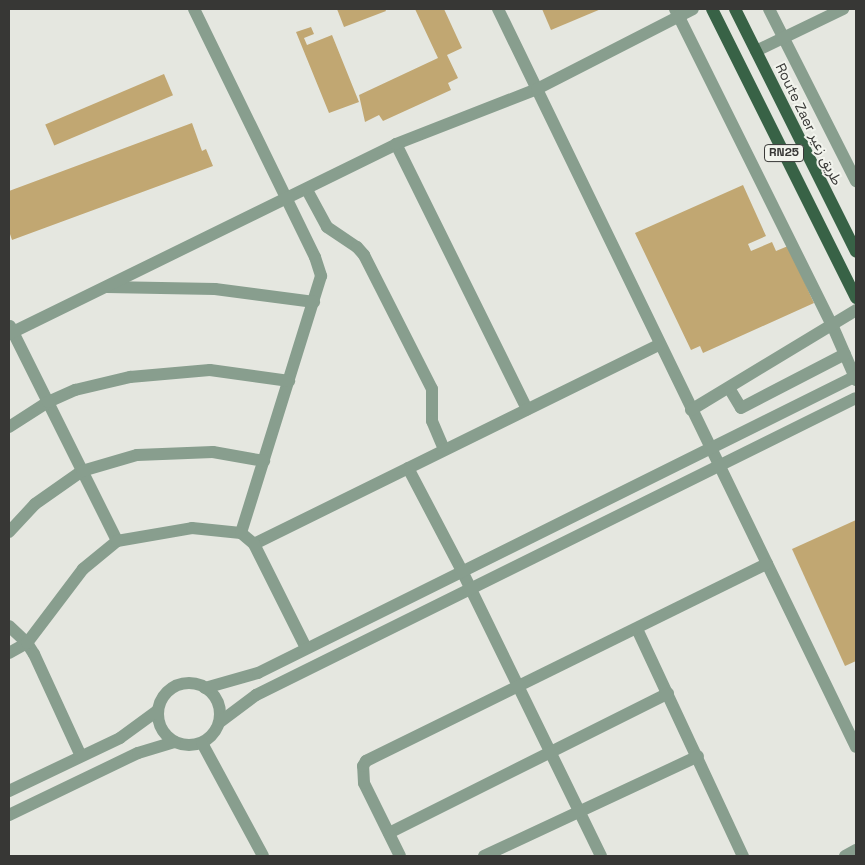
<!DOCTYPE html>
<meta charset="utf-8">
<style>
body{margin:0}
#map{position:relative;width:865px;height:865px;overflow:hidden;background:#e5e7e0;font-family:"Space Grotesk","Noto Sans Arabic",sans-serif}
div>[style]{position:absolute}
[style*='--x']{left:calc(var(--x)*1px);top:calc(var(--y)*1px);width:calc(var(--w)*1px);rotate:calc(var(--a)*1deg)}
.building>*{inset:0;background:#c1a772;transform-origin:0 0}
.minor>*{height:12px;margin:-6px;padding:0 6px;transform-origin:6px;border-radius:6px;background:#889e8e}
.minor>.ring{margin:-6px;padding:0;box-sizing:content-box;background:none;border:12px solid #889e8e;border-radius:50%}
.major>*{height:12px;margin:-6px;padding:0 6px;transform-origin:6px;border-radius:6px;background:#386246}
span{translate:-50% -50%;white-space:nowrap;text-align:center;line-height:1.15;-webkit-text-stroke:4px #f2f4ed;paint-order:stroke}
.shield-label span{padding:1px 4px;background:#f2f4ed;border:1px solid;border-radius:4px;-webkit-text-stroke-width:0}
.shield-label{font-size:12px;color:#373735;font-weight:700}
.street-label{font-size:14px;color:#373735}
.frame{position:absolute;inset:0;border:10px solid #373735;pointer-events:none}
</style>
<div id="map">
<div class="building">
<div style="clip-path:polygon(337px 9px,385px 9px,386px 11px,344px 27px)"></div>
<div style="clip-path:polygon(415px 9px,444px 9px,462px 48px,447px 55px,458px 78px,448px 83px,451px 90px,383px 121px,379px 115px,365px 122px,359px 95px,438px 58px)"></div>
<div style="clip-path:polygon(542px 9px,601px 9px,551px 30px)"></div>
<div style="clip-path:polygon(311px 27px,314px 34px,304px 38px,307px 45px,332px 35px,359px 102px,329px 113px,296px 32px)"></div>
<div style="left:164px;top:74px;width:23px;height:129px;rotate:67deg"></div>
<div style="clip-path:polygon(192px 123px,202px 151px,206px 149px,213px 166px,12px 240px,9px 231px,9px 191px)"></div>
<div style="clip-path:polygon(743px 185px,766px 236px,748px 244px,751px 251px,772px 242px,776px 251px,788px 246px,814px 303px,703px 353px,700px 346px,691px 350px,635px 233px)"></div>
<div style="clip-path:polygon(856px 520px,856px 661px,845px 666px,792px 549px)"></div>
</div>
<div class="minor">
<div style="--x:194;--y:9;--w:276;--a:64"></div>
<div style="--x:315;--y:257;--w:20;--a:72"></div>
<div style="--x:321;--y:276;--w:269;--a:107.3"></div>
<div style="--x:498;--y:9;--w:820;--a:64.12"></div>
<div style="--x:675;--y:9;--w:355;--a:63.6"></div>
<div style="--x:833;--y:327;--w:58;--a:66.5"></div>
<div style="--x:769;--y:9;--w:193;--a:63.2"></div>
<div style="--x:756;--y:51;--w:97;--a:-25.8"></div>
<div style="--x:396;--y:144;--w:296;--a:63.7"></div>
<div style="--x:307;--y:190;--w:42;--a:61.6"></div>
<div style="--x:327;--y:227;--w:36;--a:34"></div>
<div style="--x:357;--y:247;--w:11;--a:49"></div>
<div style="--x:364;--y:255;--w:150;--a:63.1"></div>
<div style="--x:432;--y:389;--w:32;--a:90"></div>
<div style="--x:432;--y:421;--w:30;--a:67"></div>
<div style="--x:107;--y:287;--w:108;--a:1.1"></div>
<div style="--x:215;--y:289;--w:100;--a:7.5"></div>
<div style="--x:10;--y:326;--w:240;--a:63.5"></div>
<div style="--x:9;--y:334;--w:431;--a:-26.1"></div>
<div style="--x:396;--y:144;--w:151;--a:-21.3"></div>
<div style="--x:537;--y:89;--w:175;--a:-27.1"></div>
<div style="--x:729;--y:388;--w:23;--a:59"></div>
<div style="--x:741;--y:408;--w:117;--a:-27.4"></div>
<div style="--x:691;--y:410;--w:193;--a:-31.2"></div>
<div style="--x:9;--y:427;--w:46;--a:-32.7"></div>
<div style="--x:48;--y:402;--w:30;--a:-24"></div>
<div style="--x:75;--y:390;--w:57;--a:-13.3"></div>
<div style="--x:130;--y:377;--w:80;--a:-5"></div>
<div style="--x:210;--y:370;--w:80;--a:7.9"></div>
<div style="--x:408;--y:468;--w:116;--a:62.3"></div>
<div style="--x:462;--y:571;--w:317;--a:64"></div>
<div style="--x:9;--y:532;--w:38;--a:-47"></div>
<div style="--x:35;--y:504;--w:57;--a:-35.1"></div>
<div style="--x:82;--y:471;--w:57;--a:-16.2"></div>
<div style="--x:137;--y:455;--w:76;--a:-2.3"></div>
<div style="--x:213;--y:452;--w:52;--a:10"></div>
<div style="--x:254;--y:544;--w:450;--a:-26.2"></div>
<div style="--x:9;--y:626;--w:25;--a:43"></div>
<div style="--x:27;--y:643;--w:13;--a:58"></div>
<div style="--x:34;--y:654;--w:112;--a:65.3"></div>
<div style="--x:637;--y:629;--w:251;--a:65"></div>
<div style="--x:9;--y:653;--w:21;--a:-29"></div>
<div style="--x:27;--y:643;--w:93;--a:-52.9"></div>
<div style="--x:83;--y:569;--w:44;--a:-39.5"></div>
<div style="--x:117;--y:541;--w:76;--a:-9.8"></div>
<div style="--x:192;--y:528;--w:49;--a:5.8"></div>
<div style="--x:241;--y:533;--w:17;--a:40"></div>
<div style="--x:254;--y:544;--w:116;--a:63.4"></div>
<div class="ring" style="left:158px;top:683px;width:50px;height:50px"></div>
<div style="--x:205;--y:688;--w:55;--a:-15.8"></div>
<div style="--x:258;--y:673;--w:668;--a:-26.41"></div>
<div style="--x:220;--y:722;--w:45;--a:-36.9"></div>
<div style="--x:256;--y:695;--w:669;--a:-26.34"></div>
<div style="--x:202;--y:743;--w:128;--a:61.6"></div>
<div style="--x:9;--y:791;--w:123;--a:-25.5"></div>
<div style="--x:120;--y:738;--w:46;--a:-36.1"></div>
<div style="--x:9;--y:815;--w:143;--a:-25.7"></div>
<div style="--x:138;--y:753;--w:38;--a:-17"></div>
<div style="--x:389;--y:833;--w:312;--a:-26.6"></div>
<div style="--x:400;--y:856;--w:81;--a:-116.3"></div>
<div style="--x:364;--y:783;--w:17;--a:-93"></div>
<div style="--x:363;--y:766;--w:6;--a:-59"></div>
<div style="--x:366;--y:761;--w:447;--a:-26.2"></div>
<div style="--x:484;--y:856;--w:236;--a:-25"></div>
<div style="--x:845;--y:856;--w:13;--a:-29"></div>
</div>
<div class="major">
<div style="--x:712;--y:9;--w:323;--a:63.5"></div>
<div style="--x:735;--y:9;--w:271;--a:63.5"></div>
</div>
<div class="shield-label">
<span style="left:784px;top:153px">RN25</span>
</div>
<div class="street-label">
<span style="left:809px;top:124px;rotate:64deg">Route Zaer طريق زعير</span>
</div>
<div class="frame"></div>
</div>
